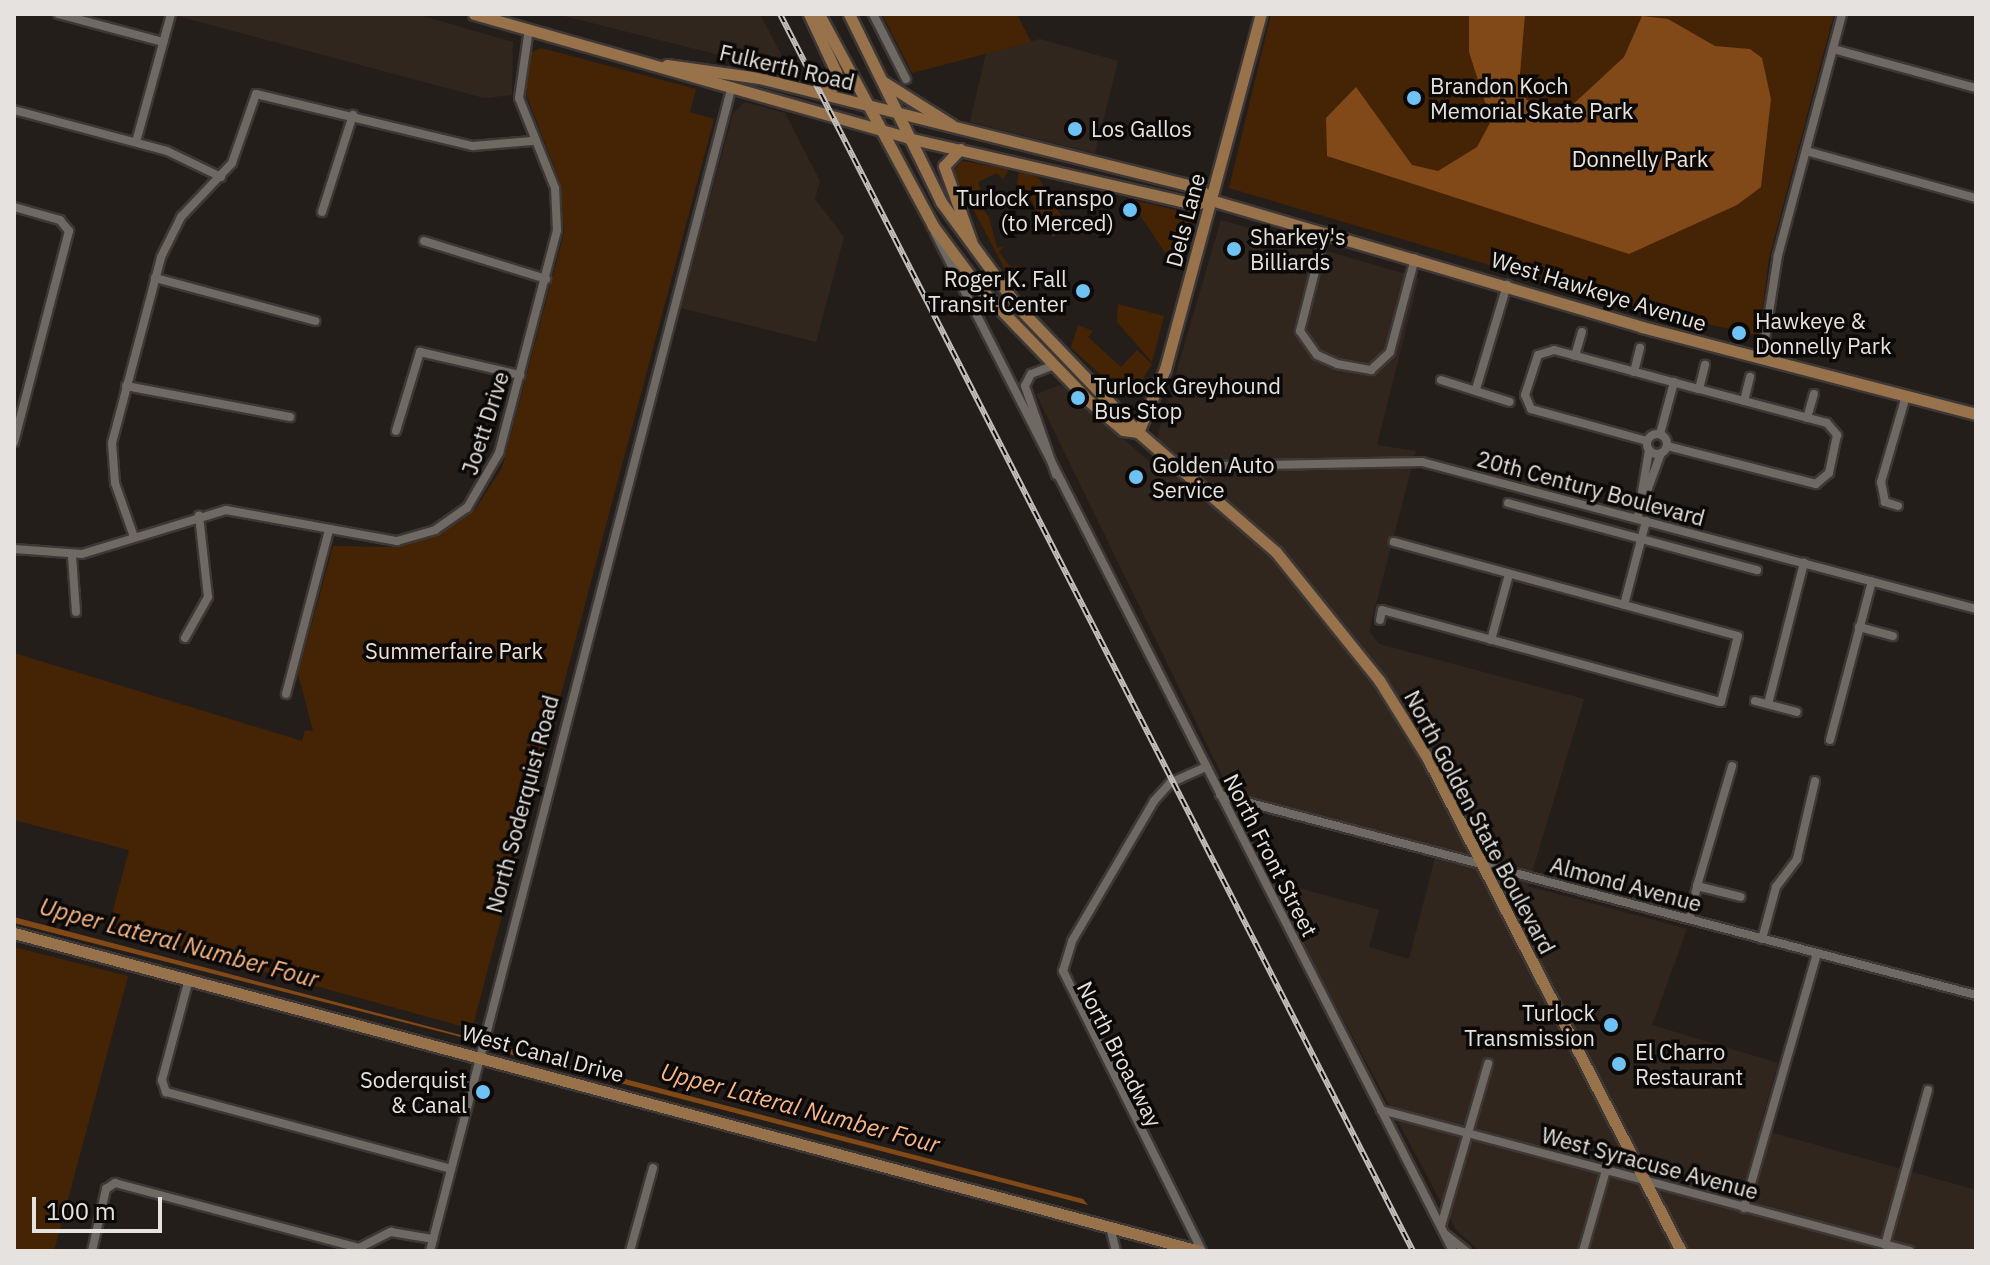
<!DOCTYPE html>
<style>
body{margin:0}
#map{position:relative;width:1990px;height:1265px;overflow:hidden;background:#241e1b;font-family:"IBM Plex Sans",sans-serif}
div>[style]{position:absolute}
[style*='--x']{left:calc(var(--x)*1px);top:calc(var(--y)*1px);width:calc(var(--w)*1px);rotate:calc(var(--a)*1deg)}
.built>*{inset:0;background:#31261e}
.green>*{inset:0;background:#452305}
.water>*{inset:0;background:#824918}
.roads{filter:drop-shadow(2px 0 #3d3836) drop-shadow(-2px 0 #3d3836) drop-shadow(0 2px #3d3836) drop-shadow(0 -2px #3d3836)}
.street>*{height:8px;margin:-4px;padding:0 4px;transform-origin:4px;border-radius:4px;background:#6f6964}
.street>.ring{margin:-4px;padding:0;box-sizing:content-box;background:none;border:8px solid #6f6964;border-radius:50%}
.secondary>*{height:11px;margin:-5.5px;padding:0 5.5px;transform-origin:5.5px;border-radius:5.5px;background:#98724b}
.rail>*{height:6px;margin-top:-3px;transform-origin:0;background:repeating-linear-gradient(90deg,#0b0907 0 9px,#c3bfbd 0 18px);box-sizing:border-box;border-block:2px solid #c3bfbd}
.dots>*{width:22px;height:22px;translate:-50% -50%;box-sizing:border-box;border:4px solid #0b0907;border-radius:50%}
span{translate:-50% -50%;white-space:nowrap;text-align:center;line-height:1.15;-webkit-text-stroke:7px #0b0907;paint-order:stroke}
.street-label{font-size:22px;color:#e6e2e0}
.poi-label{font-size:22px;color:#e6e2e0}
.left{translate:0 -50%;text-align:left}
.right{translate:-100% -50%;text-align:right}
.park-label{font-size:22px;color:#f2e1d4}
.water-label{font-size:24px;color:#f9b583;font-style:italic}
.frame{position:absolute;inset:0;border:16px solid #e6e2e0;pointer-events:none}
.scale{position:absolute;left:32px;top:1197px;width:130px;height:36px;box-sizing:border-box;border:4px solid #e6e2e0;border-top:0;padding-left:10px;font-size:24px;line-height:28px;white-space:nowrap;color:#e6e2e0;-webkit-text-stroke:6px #0b0907;paint-order:stroke}
</style>
<div id="map">
<div class="built">
<div style="clip-path:polygon(416px 14px,513px 42px,512px 95px,484px 98px,177px 16px)"></div>
<div style="clip-path:polygon(556px 14px,760px 14px,791px 73px)"></div>
<div style="clip-path:polygon(1040px 39px,1118px 61px,1095px 153px,970px 122px,986px 53px)"></div>
<div style="clip-path:polygon(745px 102px,785px 113px,820px 181px,815px 199px,844px 237px,816px 342px,681px 308px,733px 113px)"></div>
<div style="clip-path:polygon(1221px 220px,1419px 278px,1377px 445px,1416px 451px,1369px 631px,1379px 644px,1584px 699px,1528px 886px,1687px 929px,1652px 1025px,1778px 1063px,1759px 1129px,1976px 1190px,1976px 1251px,1480px 1251px,1456px 1230px,1269px 880px,1379px 910px,1369px 947px,1409px 959px,1438px 846px,1230px 792px,1036px 394px,1061px 385px,1150px 462px)"></div>
</div>
<div class="green">
<div style="clip-path:polygon(882px 14px,1017px 14px,1031px 42px,912px 73px)"></div>
<div style="clip-path:polygon(1271px 14px,1834px 14px,1769px 258px,1759px 336px,1611px 301px,1229px 188px)"></div>
<div style="clip-path:polygon(541px 48px,696px 89px,690px 112px,714px 119px,472px 1029px,108px 929px,129px 850px,14px 820px,14px 653px,302px 741px,305px 730px,313px 731px,298px 674px,333px 546px,393px 547px,436px 536px,476px 508px,502px 468px,564px 233px,560px 182px,526px 94px,530px 53px)"></div>
<div style="clip-path:polygon(962px 161px,1009px 169px,1003px 179px,997px 173px,978px 182px,981px 191px,972px 196px,989px 217px,997px 248px,1004px 246px,999px 252px,1011px 268px,1020px 266px,1010px 279px,953px 171px)"></div>
<div style="clip-path:polygon(1019px 170px,1038px 177px,1068px 227px,1053px 237px,1043px 223px,1036px 227px,1041px 220px,1026px 189px,1017px 187px)"></div>
<div style="clip-path:polygon(1129px 199px,1184px 212px,1190px 221px,1181px 255px,1168px 257px)"></div>
<div style="clip-path:polygon(1118px 304px,1164px 316px,1152px 362px,1117px 322px)"></div>
<div style="clip-path:polygon(1078px 325px,1093px 331px,1088px 337px,1121px 367px,1137px 350px,1152px 364px,1133px 395px,1125px 396px,1071px 348px)"></div>
<div style="clip-path:polygon(14px 947px,128px 976px,54px 1251px,14px 1251px)"></div>
</div>
<div class="water">
<div style="clip-path:polygon(1469px 14px,1525px 14px,1519px 86px,1527px 100px,1554px 111px,1568px 109px,1624px 57px,1642px 16px,1668px 19px,1715px 46px,1750px 49px,1762px 58px,1771px 99px,1761px 187px,1737px 205px,1629px 254px,1327px 156px,1326px 118px,1356px 87px,1412px 165px,1438px 171px,1477px 147px,1491px 121px,1469px 52px)"></div>
<div style="clip-path:polygon(14px 917px,472px 1038px,473px 1040px,14px 923px)"></div>
<div style="clip-path:polygon(503px 1047px,1083px 1199px,1088px 1205px,501px 1052px)"></div>
</div>
<div class="roads">
<div class="street">
<div style="--x:58;--y:14;--w:109;--a:14.9"></div>
<div style="--x:873;--y:14;--w:73;--a:63.1"></div>
<div style="--x:1833;--y:49;--w:148;--a:15.3"></div>
<div style="--x:14;--y:110;--w:158;--a:15"></div>
<div style="--x:167;--y:151;--w:60;--a:25.7"></div>
<div style="--x:136;--y:142;--w:133;--a:-74.7"></div>
<div style="--x:1806;--y:151;--w:176;--a:15.5"></div>
<div style="--x:14;--y:207;--w:48;--a:15.8"></div>
<div style="--x:60;--y:220;--w:14;--a:51"></div>
<div style="--x:69;--y:231;--w:218;--a:104.6"></div>
<div style="--x:322;--y:212;--w:102;--a:-72.3"></div>
<div style="--x:1325;--y:232;--w:102;--a:104.2"></div>
<div style="--x:1300;--y:331;--w:29;--a:55"></div>
<div style="--x:1317;--y:355;--w:22;--a:24"></div>
<div style="--x:1337;--y:364;--w:35;--a:10"></div>
<div style="--x:1371;--y:370;--w:26;--a:-43"></div>
<div style="--x:1390;--y:352;--w:97;--a:-75.1"></div>
<div style="--x:935;--y:233;--w:1142;--a:63.03"></div>
<div style="--x:424;--y:241;--w:128;--a:17.3"></div>
<div style="--x:155;--y:278;--w:166;--a:15"></div>
<div style="--x:1575;--y:356;--w:25;--a:-74"></div>
<div style="--x:1762;--y:358;--w:104;--a:-81.2"></div>
<div style="--x:1778;--y:255;--w:249;--a:-75.1"></div>
<div style="--x:1052;--y:366;--w:22;--a:159"></div>
<div style="--x:1031;--y:374;--w:13;--a:117"></div>
<div style="--x:1025;--y:386;--w:94;--a:70.8"></div>
<div style="--x:1634;--y:372;--w:25;--a:-76"></div>
<div style="--x:1441;--y:380;--w:72;--a:17.7"></div>
<div style="--x:126;--y:386;--w:167;--a:10.7"></div>
<div style="--x:1476;--y:389;--w:109;--a:-73.4"></div>
<div style="--x:1699;--y:389;--w:25;--a:-76"></div>
<div style="--x:1744;--y:401;--w:25;--a:-76"></div>
<div style="--x:1807;--y:418;--w:25;--a:-74"></div>
<div style="--x:396;--y:431;--w:83;--a:-73.1"></div>
<div style="--x:420;--y:352;--w:103;--a:13"></div>
<div class="ring" style="left:1647px;top:434px;width:12px;height:12px"></div>
<div style="--x:1660;--y:434;--w:54;--a:-74.9"></div>
<div style="--x:1647;--y:441;--w:120;--a:-164.6"></div>
<div style="--x:1531;--y:409;--w:15;--a:-113"></div>
<div style="--x:1525;--y:395;--w:42;--a:-72"></div>
<div style="--x:1538;--y:355;--w:17;--a:-17"></div>
<div style="--x:1554;--y:350;--w:150;--a:15.1"></div>
<div style="--x:1699;--y:389;--w:132;--a:14.9"></div>
<div style="--x:1827;--y:423;--w:16;--a:50"></div>
<div style="--x:1837;--y:435;--w:39;--a:102"></div>
<div style="--x:1829;--y:473;--w:17;--a:140"></div>
<div style="--x:1816;--y:484;--w:154;--a:-165.7"></div>
<div style="--x:1193;--y:476;--w:21;--a:-29"></div>
<div style="--x:1211;--y:466;--w:211;--a:-1.1"></div>
<div style="--x:1422;--y:462;--w:573;--a:14.86"></div>
<div style="--x:1508;--y:503;--w:258;--a:15.1"></div>
<div style="--x:1898;--y:506;--w:14;--a:-163"></div>
<div style="--x:1885;--y:502;--w:20;--a:-101"></div>
<div style="--x:1881;--y:482;--w:90;--a:-73.8"></div>
<div style="--x:1639;--y:510;--w:61;--a:-80.5"></div>
<div style="--x:1637;--y:518;--w:69;--a:-69.7"></div>
<div style="--x:134;--y:537;--w:57;--a:-109.4"></div>
<div style="--x:115;--y:483;--w:40;--a:-94.3"></div>
<div style="--x:112;--y:443;--w:192;--a:-75.2"></div>
<div style="--x:161;--y:257;--w:45;--a:-63.4"></div>
<div style="--x:181;--y:217;--w:74;--a:-46.6"></div>
<div style="--x:232;--y:163;--w:73;--a:-70.8"></div>
<div style="--x:256;--y:94;--w:223;--a:13.5"></div>
<div style="--x:473;--y:146;--w:59;--a:-4.8"></div>
<div style="--x:14;--y:549;--w:68;--a:4.2"></div>
<div style="--x:82;--y:554;--w:151;--a:-17"></div>
<div style="--x:226;--y:510;--w:174;--a:10.3"></div>
<div style="--x:397;--y:541;--w:40;--a:-16"></div>
<div style="--x:435;--y:530;--w:39;--a:-35"></div>
<div style="--x:467;--y:508;--w:64;--a:-59.8"></div>
<div style="--x:499;--y:453;--w:230;--a:-75.4"></div>
<div style="--x:557;--y:230;--w:42;--a:-92.7"></div>
<div style="--x:555;--y:188;--w:97;--a:-111.8"></div>
<div style="--x:519;--y:98;--w:70;--a:-81.8"></div>
<div style="--x:72;--y:556;--w:56;--a:85.9"></div>
<div style="--x:1624;--y:605;--w:87;--a:-75.3"></div>
<div style="--x:1380;--y:620;--w:10;--a:-79"></div>
<div style="--x:1382;--y:610;--w:351;--a:15.2"></div>
<div style="--x:1721;--y:702;--w:68;--a:-75.6"></div>
<div style="--x:1738;--y:636;--w:357;--a:-164.7"></div>
<div style="--x:1859;--y:627;--w:35;--a:15"></div>
<div style="--x:185;--y:638;--w:47;--a:-60.7"></div>
<div style="--x:208;--y:597;--w:82;--a:-96.3"></div>
<div style="--x:1491;--y:640;--w:68;--a:-74.7"></div>
<div style="--x:286;--y:694;--w:170;--a:-75.3"></div>
<div style="--x:1755;--y:701;--w:43;--a:14.7"></div>
<div style="--x:1768;--y:704;--w:146;--a:-75.7"></div>
<div style="--x:1830;--y:740;--w:164;--a:-75.2"></div>
<div style="--x:1220;--y:795;--w:782;--a:14.82"></div>
<div style="--x:1697;--y:886;--w:125;--a:-73.7"></div>
<div style="--x:1689;--y:919;--w:34;--a:-76"></div>
<div style="--x:1697;--y:886;--w:45;--a:14"></div>
<div style="--x:1762;--y:939;--w:54;--a:-74.9"></div>
<div style="--x:1776;--y:887;--w:35;--a:-53"></div>
<div style="--x:1797;--y:859;--w:80;--a:-77"></div>
<div style="--x:189;--y:979;--w:105;--a:105"></div>
<div style="--x:162;--y:1080;--w:13;--a:72"></div>
<div style="--x:166;--y:1092;--w:295;--a:15.1"></div>
<div style="--x:1381;--y:1110;--w:547;--a:14.92"></div>
<div style="--x:1744;--y:1208;--w:264;--a:-74"></div>
<div style="--x:1441;--y:1226;--w:169;--a:-73.8"></div>
<div style="--x:1110;--y:1227;--w:25;--a:76"></div>
<div style="--x:1445;--y:1234;--w:27;--a:39"></div>
<div style="--x:1885;--y:1245;--w:161;--a:-74.5"></div>
<div style="--x:92;--y:1251;--w:64;--a:-77.3"></div>
<div style="--x:106;--y:1189;--w:11;--a:-34"></div>
<div style="--x:115;--y:1183;--w:253;--a:14.9"></div>
<div style="--x:359;--y:1248;--w:36;--a:-27"></div>
<div style="--x:391;--y:1232;--w:43;--a:9.5"></div>
<div style="--x:430;--y:1251;--w:1199;--a:-75.47"></div>
<div style="--x:630;--y:1251;--w:86;--a:-74.5"></div>
<div style="--x:1202;--y:1251;--w:313;--a:-116.4"></div>
<div style="--x:1063;--y:971;--w:31;--a:-73"></div>
<div style="--x:1072;--y:941;--w:162;--a:-59.6"></div>
<div style="--x:1154;--y:801;--w:24;--a:-48"></div>
<div style="--x:1170;--y:783;--w:39;--a:-24"></div>
<div style="--x:1583;--y:1251;--w:84;--a:-74.1"></div>
</div>
<div class="secondary">
<div style="--x:474;--y:14;--w:451;--a:15.9"></div>
<div style="--x:908;--y:138;--w:294;--a:13"></div>
<div style="--x:1195;--y:204;--w:16;--a:-14"></div>
<div style="--x:809;--y:14;--w:64;--a:65"></div>
<div style="--x:836;--y:72;--w:14;--a:98"></div>
<div style="--x:834;--y:86;--w:17;--a:163"></div>
<div style="--x:819;--y:14;--w:241;--a:61.7"></div>
<div style="--x:933;--y:226;--w:74;--a:53.3"></div>
<div style="--x:977;--y:285;--w:163;--a:46"></div>
<div style="--x:1090;--y:402;--w:43;--a:40.3"></div>
<div style="--x:1123;--y:430;--w:15;--a:8"></div>
<div style="--x:849;--y:14;--w:209;--a:63.9"></div>
<div style="--x:941;--y:202;--w:130;--a:53.7"></div>
<div style="--x:1018;--y:307;--w:173;--a:46.2"></div>
<div style="--x:1138;--y:432;--w:183;--a:41"></div>
<div style="--x:1276;--y:552;--w:164;--a:51.2"></div>
<div style="--x:1379;--y:680;--w:93;--a:58.2"></div>
<div style="--x:1428;--y:759;--w:553;--a:62.79"></div>
<div style="--x:667;--y:65;--w:93;--a:8"></div>
<div style="--x:759;--y:78;--w:454;--a:14"></div>
<div style="--x:1199;--y:188;--w:17;--a:45"></div>
<div style="--x:1211;--y:200;--w:449;--a:16.4"></div>
<div style="--x:1642;--y:327;--w:345;--a:14.6"></div>
<div style="--x:882;--y:81;--w:83;--a:32.2"></div>
<div style="--x:960;--y:149;--w:23;--a:133"></div>
<div style="--x:944;--y:166;--w:80;--a:70.2"></div>
<div style="--x:1138;--y:432;--w:69;--a:-66.8"></div>
<div style="--x:1165;--y:369;--w:368;--a:-74.9"></div>
<div style="--x:14;--y:933;--w:1227;--a:15.02"></div>
</div>
</div>
<div class="rail">
<div style="--x:780;--y:14;--w:1390;--a:62.9"></div>
</div>
<div class="dots">
<div style="left:1414px;top:98px;background:#6fc2f4"></div>
<div style="left:1075px;top:129px;background:#6fc2f4"></div>
<div style="left:1130px;top:210px;background:#6fc2f4"></div>
<div style="left:1234px;top:249px;background:#6fc2f4"></div>
<div style="left:1083px;top:291px;background:#6fc2f4"></div>
<div style="left:1739px;top:333px;background:#6fc2f4"></div>
<div style="left:1078px;top:398px;background:#6fc2f4"></div>
<div style="left:1136px;top:477px;background:#6fc2f4"></div>
<div style="left:1611px;top:1025px;background:#6fc2f4"></div>
<div style="left:1619px;top:1064px;background:#6fc2f4"></div>
<div style="left:483px;top:1092px;background:#6fc2f4"></div>
</div>
<div class="street-label">
<span style="left:787px;top:67px;rotate:13deg">Fulkerth Road</span>
<span style="left:1185px;top:220px;rotate:-75deg">Dels Lane</span>
<span style="left:1599px;top:291px;rotate:17deg">West Hawkeye Avenue</span>
<span style="left:485px;top:423px;rotate:-72deg">Joett Drive</span>
<span style="left:1591px;top:488px;rotate:15deg">20th Century Boulevard</span>
<span style="left:522px;top:804px;rotate:-75deg">North Soderquist Road</span>
<span style="left:1480px;top:822px;rotate:62deg">North Golden State Boulevard</span>
<span style="left:1271px;top:855px;rotate:63deg">North Front Street</span>
<span style="left:1626px;top:884px;rotate:15deg">Almond Avenue</span>
<span style="left:543px;top:1053px;rotate:15deg">West Canal Drive</span>
<span style="left:1120px;top:1054px;rotate:63deg">North Broadway</span>
<span style="left:1650px;top:1163px;rotate:15deg">West Syracuse Avenue</span>
</div>
<div class="poi-label">
<span class="left" style="left:1430px;top:98px">Brandon Koch<br>Memorial Skate Park</span>
<span class="left" style="left:1091px;top:129px">Los Gallos</span>
<span class="right" style="left:1114px;top:210px">Turlock Transpo<br>(to Merced)</span>
<span class="left" style="left:1250px;top:249px">Sharkey's<br>Billiards</span>
<span class="right" style="left:1067px;top:291px">Roger K. Fall<br>Transit Center</span>
<span class="left" style="left:1755px;top:333px">Hawkeye &amp;<br>Donnelly Park</span>
<span class="left" style="left:1094px;top:398px">Turlock Greyhound<br>Bus Stop</span>
<span class="left" style="left:1152px;top:477px">Golden Auto<br>Service</span>
<span class="right" style="left:1595px;top:1025px">Turlock<br>Transmission</span>
<span class="left" style="left:1635px;top:1064px">El Charro<br>Restaurant</span>
<span class="right" style="left:467px;top:1092px">Soderquist<br>&amp; Canal</span>
</div>
<div class="park-label">
<span style="left:1640px;top:159px">Donnelly Park</span>
<span style="left:454px;top:651px">Summerfaire Park</span>
</div>
<div class="water-label">
<span style="left:179px;top:943px;rotate:15deg">Upper Lateral Number Four</span>
<span style="left:800px;top:1108px;rotate:15deg">Upper Lateral Number Four</span>
</div>
<div class="frame"></div>
<div class="scale">100 m</div>
</div>
